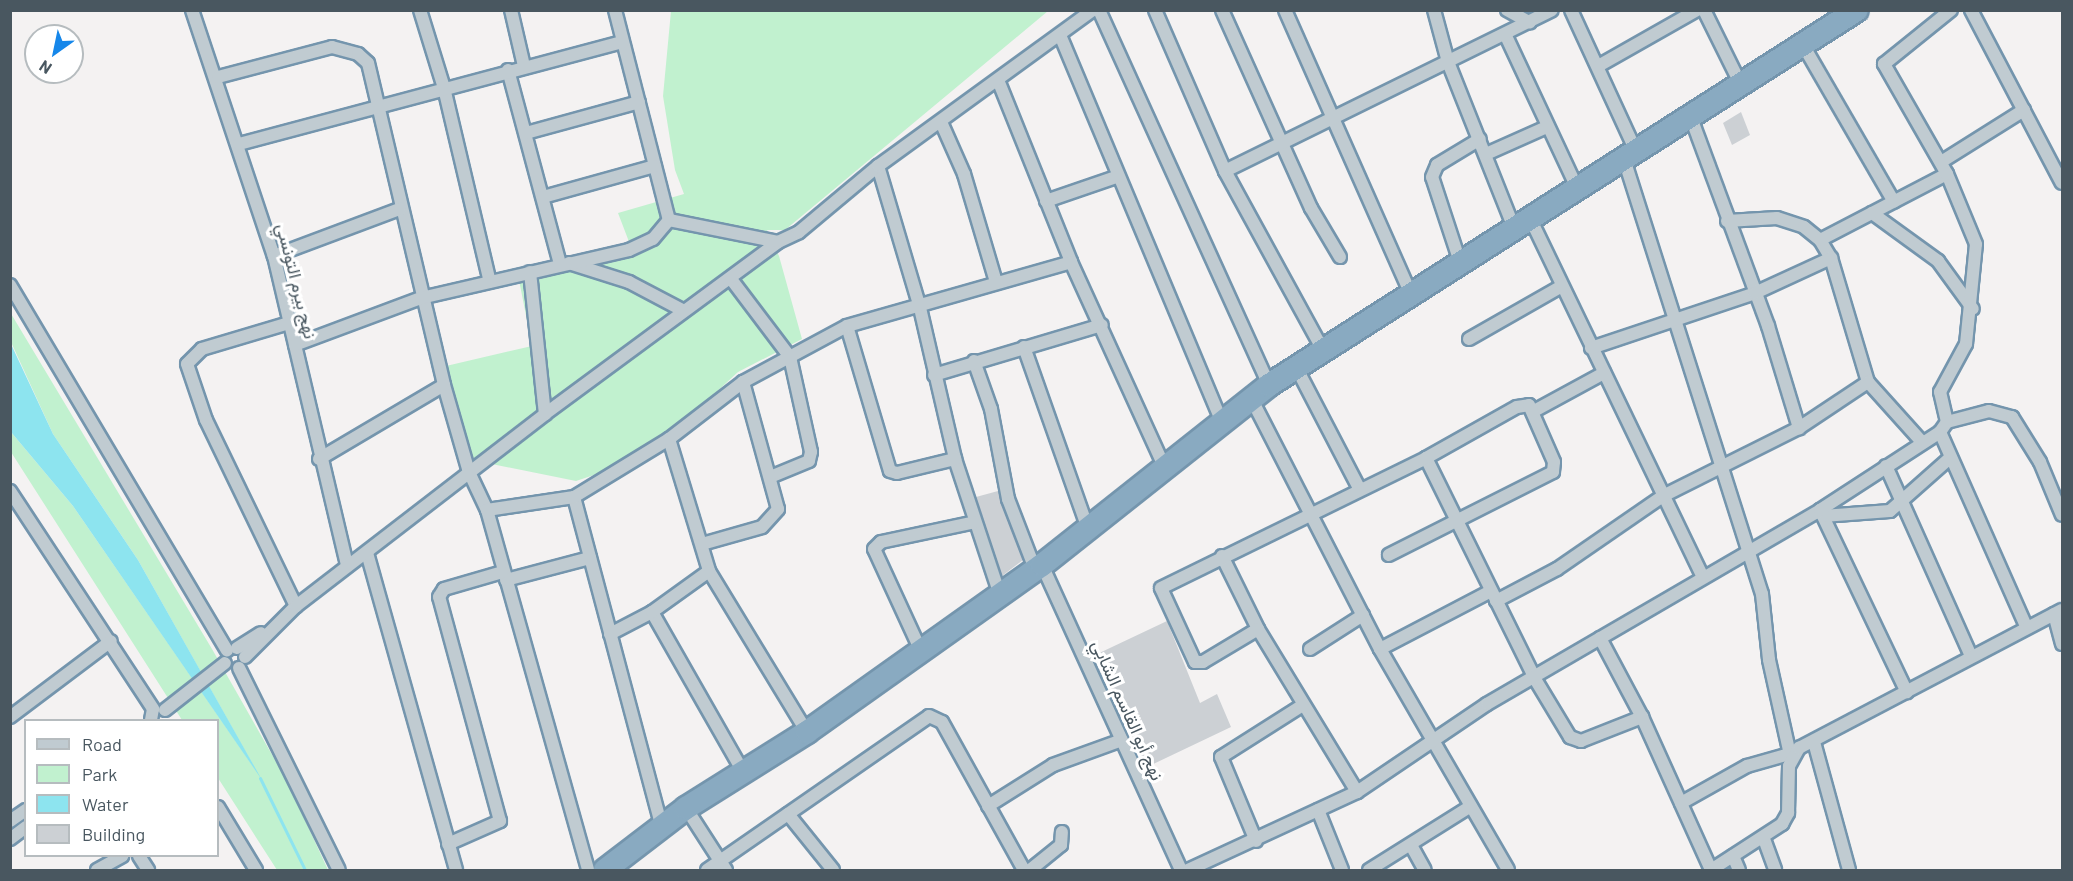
<!DOCTYPE html>
<meta charset="utf-8">
<style>
body{margin:0}
#map{position:relative;width:2073px;height:881px;overflow:hidden;background:#f4f2f2;font-family:Barlow,Vazirmatn,sans-serif}
div>[style]{position:absolute}
[style*='--x']{left:calc(var(--x)*1px);top:calc(var(--y)*1px);width:calc(var(--w)*1px);rotate:calc(var(--a)*1deg)}
.green>*{inset:0;background:#c1f1cf}
.water>*{inset:0;background:#8de4ef}
.stream>*{height:3px;margin:-1.5px;padding:0 1.5px;transform-origin:1.5px;border-radius:1.5px;background:#8de4ef}
.building>*{inset:0;background:#ccd0d4}
.roads{filter:drop-shadow(2px 0 #7495ad) drop-shadow(-2px 0 #7495ad) drop-shadow(0 2px #7495ad) drop-shadow(0 -2px #7495ad)}
.street>*{height:12px;margin:-6px;padding:0 6px;transform-origin:6px;border-radius:6px;background:#c0cbd1}
.highway>*{height:22px;margin:-11px;padding:0 11px;transform-origin:11px;border-radius:11px;background:#89aac1}
span{translate:-50% -50%;white-space:nowrap;text-align:center;line-height:1.15;-webkit-text-stroke:6px #fff;paint-order:stroke}
.street-label{font-size:18px;color:#495760}
.frame{position:absolute;inset:0;border:12px solid #495760;pointer-events:none}
.legend{position:absolute;left:24px;top:719px;width:195px;height:138px;box-sizing:border-box;background:#fff;border:2px solid #b6bcbf;margin:0;padding:8px 10px;list-style:none;font-size:18px;color:#495760}
.legend li{display:flex;align-items:center;gap:12px;height:30px}
.legend b{width:30px;border:2px solid #b6bcbf}
.north{position:absolute;left:24px;top:24px;width:60px;height:60px;box-sizing:border-box;background:#fff;border:2px solid #b6bcbf;border-radius:50%;rotate:213deg;font-size:16px;font-weight:700;line-height:24px;text-align:center;color:#495760}
.north::after{content:'';display:block;margin:auto;width:21px;height:27px;background:#1687ea;clip-path:polygon(50% 0,100% 100%,50% 72%,0 100%)}
</style>
<div id="map">
<div class="green">
<div style="clip-path:polygon(671px 11px,1048px 11px,785px 230px,767px 230px,779px 256px,802px 339px,738px 372px,672px 433px,612px 469px,576px 481px,467px 459px,446px 366px,532px 346px,519px 280px,631px 247px,618px 213px,684px 194px,675px 170px,663px 96px)"></div>
<div style="clip-path:polygon(10px 312px,212px 649px,287px 781px,328px 870px,277px 870px,218px 778px,218px 720px,182px 720px,11px 452px,11px 432px,73px 506px,257px 772px,138px 560px,53px 434px,11px 342px)"></div>
</div>
<div class="water">
<div style="clip-path:polygon(10px 342px,53px 434px,138px 560px,262px 780px,73px 506px,11px 432px)"></div>
</div>
<div class="stream">
<div style="--x:260;--y:778;--w:102;--a:63.9"></div>
</div>
<div class="building">
<div style="clip-path:polygon(1741px 112px,1750px 135px,1732px 145px,1723px 123px)"></div>
<div style="clip-path:polygon(998px 491px,1023px 560px,1002px 576px,976px 497px)"></div>
<div style="clip-path:polygon(1167px 621px,1200px 703px,1217px 694px,1231px 727px,1147px 767px,1093px 656px)"></div>
</div>
<div class="roads">
<div class="street">
<div style="--x:192;--y:10;--w:259;--a:71.6"></div>
<div style="--x:274;--y:256;--w:318;--a:76.7"></div>
<div style="--x:420;--y:10;--w:82;--a:72.9"></div>
<div style="--x:444;--y:88;--w:199;--a:76.7"></div>
<div style="--x:511;--y:10;--w:57;--a:76.9"></div>
<div style="--x:615;--y:10;--w:217;--a:75.6"></div>
<div style="--x:1099;--y:10;--w:412;--a:65.6"></div>
<div style="--x:1155;--y:10;--w:176;--a:66.5"></div>
<div style="--x:1225;--y:171;--w:204;--a:61.3"></div>
<div style="--x:1222;--y:10;--w:217;--a:65.8"></div>
<div style="--x:1311;--y:208;--w:57;--a:59.4"></div>
<div style="--x:1285;--y:10;--w:311;--a:66.1"></div>
<div style="--x:1434;--y:10;--w:54;--a:74.9"></div>
<div style="--x:1448;--y:62;--w:181;--a:68.3"></div>
<div style="--x:1507;--y:10;--w:26;--a:29"></div>
<div style="--x:1571;--y:10;--w:155;--a:65.3"></div>
<div style="--x:1704;--y:10;--w:81;--a:63.7"></div>
<div style="--x:1971;--y:10;--w:195;--a:62.3"></div>
<div style="--x:1060;--y:35;--w:417;--a:67.3"></div>
<div style="--x:1506;--y:36;--w:170;--a:64.9"></div>
<div style="--x:1803;--y:45;--w:181;--a:59.9"></div>
<div style="--x:1600;--y:65;--w:112;--a:-29.6"></div>
<div style="--x:508;--y:70;--w:201;--a:75"></div>
<div style="--x:218;--y:77;--w:118;--a:-14.7"></div>
<div style="--x:332;--y:47;--w:27;--a:15"></div>
<div style="--x:358;--y:54;--w:13;--a:42"></div>
<div style="--x:368;--y:63;--w:331;--a:76.7"></div>
<div style="--x:444;--y:385;--w:91;--a:74"></div>
<div style="--x:469;--y:472;--w:42;--a:64.7"></div>
<div style="--x:487;--y:510;--w:374;--a:74.3"></div>
<div style="--x:998;--y:80;--w:196;--a:68.1"></div>
<div style="--x:1071;--y:262;--w:224;--a:65.5"></div>
<div style="--x:1690;--y:115;--w:225;--a:69.7"></div>
<div style="--x:1768;--y:326;--w:107;--a:73.1"></div>
<div style="--x:941;--y:122;--w:57;--a:66.1"></div>
<div style="--x:964;--y:174;--w:113;--a:73.5"></div>
<div style="--x:526;--y:133;--w:117;--a:-15.3"></div>
<div style="--x:239;--y:144;--w:397;--a:-14.9"></div>
<div style="--x:1486;--y:154;--w:67;--a:-23.9"></div>
<div style="--x:1624;--y:159;--w:456;--a:72.4"></div>
<div style="--x:1762;--y:594;--w:66;--a:83.9"></div>
<div style="--x:1769;--y:660;--w:101;--a:77.5"></div>
<div style="--x:1941;--y:162;--w:98;--a:-32.1"></div>
<div style="--x:878;--y:166;--w:148;--a:73.5"></div>
<div style="--x:920;--y:308;--w:155;--a:76.9"></div>
<div style="--x:955;--y:459;--w:143;--a:71.7"></div>
<div style="--x:1225;--y:171;--w:364;--a:-26.2"></div>
<div style="--x:543;--y:197;--w:116;--a:-15.5"></div>
<div style="--x:1046;--y:201;--w:74;--a:-18.9"></div>
<div style="--x:1872;--y:213;--w:82;--a:36"></div>
<div style="--x:1938;--y:261;--w:59;--a:53.9"></div>
<div style="--x:669;--y:220;--w:111;--a:11.4"></div>
<div style="--x:1531;--y:220;--w:395;--a:64.3"></div>
<div style="--x:1727;--y:221;--w:50;--a:-3.4"></div>
<div style="--x:1777;--y:218;--w:28;--a:18"></div>
<div style="--x:1804;--y:227;--w:21;--a:39"></div>
<div style="--x:1820;--y:240;--w:21;--a:59"></div>
<div style="--x:1831;--y:258;--w:129;--a:73.4"></div>
<div style="--x:1868;--y:382;--w:81;--a:48"></div>
<div style="--x:1820;--y:240;--w:143;--a:-27.5"></div>
<div style="--x:274;--y:256;--w:134;--a:-20.5"></div>
<div style="--x:1460;--y:262;--w:89;--a:-108.2"></div>
<div style="--x:1432;--y:177;--w:13;--a:-67"></div>
<div style="--x:1437;--y:165;--w:50;--a:-31.2"></div>
<div style="--x:569;--y:263;--w:63;--a:17.6"></div>
<div style="--x:629;--y:282;--w:62;--a:27.8"></div>
<div style="--x:530;--y:272;--w:143;--a:84"></div>
<div style="--x:731;--y:279;--w:98;--a:52.9"></div>
<div style="--x:790;--y:357;--w:97;--a:77.5"></div>
<div style="--x:811;--y:452;--w:9;--a:103"></div>
<div style="--x:809;--y:461;--w:42;--a:157.7"></div>
<div style="--x:10;--y:285;--w:425;--a:59.3"></div>
<div style="--x:289;--y:323;--w:91;--a:163.4"></div>
<div style="--x:202;--y:349;--w:21;--a:135"></div>
<div style="--x:187;--y:364;--w:59;--a:71.3"></div>
<div style="--x:206;--y:420;--w:207;--a:64.2"></div>
<div style="--x:847;--y:326;--w:151;--a:73.5"></div>
<div style="--x:890;--y:471;--w:7;--a:16"></div>
<div style="--x:897;--y:473;--w:60;--a:-13.6"></div>
<div style="--x:1469;--y:339;--w:107;--a:-29.7"></div>
<div style="--x:295;--y:345;--w:134;--a:-20.5"></div>
<div style="--x:421;--y:298;--w:213;--a:-13"></div>
<div style="--x:629;--y:250;--w:26;--a:-25"></div>
<div style="--x:653;--y:239;--w:25;--a:-50"></div>
<div style="--x:1024;--y:347;--w:193;--a:70.6"></div>
<div style="--x:1591;--y:348;--w:173;--a:-18.5"></div>
<div style="--x:1755;--y:293;--w:84;--a:-24.7"></div>
<div style="--x:974;--y:361;--w:51;--a:70.5"></div>
<div style="--x:991;--y:409;--w:92;--a:79.3"></div>
<div style="--x:1008;--y:499;--w:75;--a:68.9"></div>
<div style="--x:1296;--y:367;--w:136;--a:62.5"></div>
<div style="--x:934;--y:375;--w:175;--a:-16.6"></div>
<div style="--x:1251;--y:398;--w:282;--a:62.8"></div>
<div style="--x:1380;--y:649;--w:255;--a:59.9"></div>
<div style="--x:1534;--y:411;--w:80;--a:-28.5"></div>
<div style="--x:1947;--y:422;--w:43;--a:-14.7"></div>
<div style="--x:1989;--y:411;--w:24;--a:15"></div>
<div style="--x:2012;--y:417;--w:53;--a:58.1"></div>
<div style="--x:2040;--y:462;--w:57;--a:67.5"></div>
<div style="--x:1940;--y:432;--w:212;--a:66.1"></div>
<div style="--x:669;--y:439;--w:138;--a:73.1"></div>
<div style="--x:709;--y:571;--w:188;--a:58.7"></div>
<div style="--x:1426;--y:458;--w:246;--a:63.7"></div>
<div style="--x:1535;--y:679;--w:68;--a:58.9"></div>
<div style="--x:1570;--y:737;--w:12;--a:20"></div>
<div style="--x:1581;--y:741;--w:66;--a:-21.5"></div>
<div style="--x:319;--y:459;--w:145;--a:-30.6"></div>
<div style="--x:1886;--y:466;--w:208;--a:65.9"></div>
<div style="--x:10;--y:491;--w:261;--a:56.7"></div>
<div style="--x:574;--y:497;--w:339;--a:75.1"></div>
<div style="--x:487;--y:510;--w:88;--a:-8.5"></div>
<div style="--x:574;--y:497;--w:111;--a:-31.4"></div>
<div style="--x:669;--y:439;--w:93;--a:-37.6"></div>
<div style="--x:743;--y:382;--w:118;--a:-28.3"></div>
<div style="--x:847;--y:326;--w:233;--a:-15.9"></div>
<div style="--x:1820;--y:510;--w:202;--a:64.5"></div>
<div style="--x:1823;--y:516;--w:67;--a:-4.3"></div>
<div style="--x:1890;--y:511;--w:81;--a:-41.5"></div>
<div style="--x:702;--y:544;--w:62;--a:-15.8"></div>
<div style="--x:762;--y:527;--w:24;--a:-48"></div>
<div style="--x:778;--y:509;--w:132;--a:-105.4"></div>
<div style="--x:367;--y:553;--w:329;--a:74.3"></div>
<div style="--x:1222;--y:556;--w:81;--a:63.7"></div>
<div style="--x:1258;--y:629;--w:191;--a:58.7"></div>
<div style="--x:1042;--y:565;--w:335;--a:65.5"></div>
<div style="--x:506;--y:580;--w:87;--a:-14.7"></div>
<div style="--x:1496;--y:601;--w:69;--a:-27.7"></div>
<div style="--x:1557;--y:569;--w:129;--a:-34.6"></div>
<div style="--x:1663;--y:496;--w:152;--a:-26.6"></div>
<div style="--x:1799;--y:428;--w:83;--a:-33.7"></div>
<div style="--x:652;--y:612;--w:185;--a:60.3"></div>
<div style="--x:2054;--y:614;--w:31;--a:75"></div>
<div style="--x:1258;--y:629;--w:64;--a:149"></div>
<div style="--x:1203;--y:662;--w:8;--a:180"></div>
<div style="--x:1195;--y:662;--w:81;--a:-114.7"></div>
<div style="--x:1161;--y:588;--w:295;--a:-26.1"></div>
<div style="--x:1426;--y:458;--w:104;--a:-29.3"></div>
<div style="--x:1517;--y:407;--w:12;--a:-9"></div>
<div style="--x:1529;--y:405;--w:62;--a:66.3"></div>
<div style="--x:1554;--y:462;--w:10;--a:96"></div>
<div style="--x:1553;--y:472;--w:184;--a:153.2"></div>
<div style="--x:610;--y:634;--w:47;--a:-27.6"></div>
<div style="--x:652;--y:612;--w:70;--a:-35.7"></div>
<div style="--x:1600;--y:638;--w:89;--a:62"></div>
<div style="--x:1642;--y:717;--w:168;--a:65.7"></div>
<div style="--x:237;--y:648;--w:28;--a:-32"></div>
<div style="--x:1310;--y:649;--w:63;--a:-32.7"></div>
<div style="--x:1380;--y:649;--w:125;--a:-27.6"></div>
<div style="--x:921;--y:651;--w:112;--a:-114.7"></div>
<div style="--x:874;--y:549;--w:10;--a:-45"></div>
<div style="--x:881;--y:542;--w:96;--a:-12"></div>
<div style="--x:245;--y:657;--w:72;--a:-45"></div>
<div style="--x:296;--y:606;--w:314;--a:-37.6"></div>
<div style="--x:545;--y:414;--w:290;--a:-36.4"></div>
<div style="--x:778;--y:242;--w:23;--a:-25"></div>
<div style="--x:799;--y:232;--w:103;--a:-39.9"></div>
<div style="--x:878;--y:166;--w:266;--a:-36"></div>
<div style="--x:239;--y:668;--w:225;--a:63.7"></div>
<div style="--x:165;--y:710;--w:76;--a:-38.1"></div>
<div style="--x:10;--y:717;--w:126;--a:-37"></div>
<div style="--x:151;--y:720;--w:11;--a:-80"></div>
<div style="--x:1814;--y:742;--w:133;--a:74.7"></div>
<div style="--x:1681;--y:803;--w:76;--a:-29.3"></div>
<div style="--x:1747;--y:766;--w:44;--a:-15.9"></div>
<div style="--x:988;--y:806;--w:77;--a:-32.2"></div>
<div style="--x:1053;--y:765;--w:73;--a:-19.9"></div>
<div style="--x:218;--y:807;--w:74;--a:58.9"></div>
<div style="--x:686;--y:808;--w:74;--a:57.2"></div>
<div style="--x:1318;--y:810;--w:65;--a:68.2"></div>
<div style="--x:788;--y:814;--w:72;--a:51.2"></div>
<div style="--x:10;--y:821;--w:19;--a:-35"></div>
<div style="--x:10;--y:839;--w:20;--a:-37"></div>
<div style="--x:1764;--y:839;--w:33;--a:70"></div>
<div style="--x:1256;--y:841;--w:91;--a:-112.6"></div>
<div style="--x:1221;--y:757;--w:97;--a:-32.4"></div>
<div style="--x:448;--y:844;--w:57;--a:-23.9"></div>
<div style="--x:500;--y:821;--w:232;--a:-105.2"></div>
<div style="--x:439;--y:597;--w:9;--a:-58"></div>
<div style="--x:444;--y:589;--w:61;--a:-16.1"></div>
<div style="--x:1412;--y:847;--w:26;--a:61"></div>
<div style="--x:139;--y:856;--w:17;--a:57"></div>
<div style="--x:1733;--y:856;--w:15;--a:67"></div>
<div style="--x:97;--y:870;--w:29;--a:-29"></div>
<div style="--x:707;--y:870;--w:270;--a:-34.7"></div>
<div style="--x:929;--y:716;--w:14;--a:25"></div>
<div style="--x:942;--y:722;--w:169;--a:61"></div>
<div style="--x:1030;--y:870;--w:40;--a:-39"></div>
<div style="--x:1061;--y:845;--w:13;--a:-86"></div>
<div style="--x:1188;--y:870;--w:186;--a:-24.8"></div>
<div style="--x:1357;--y:792;--w:157;--a:-34.1"></div>
<div style="--x:1487;--y:704;--w:385;--a:-30.2"></div>
<div style="--x:1820;--y:510;--w:143;--a:-33"></div>
<div style="--x:1940;--y:432;--w:12;--a:-55"></div>
<div style="--x:1947;--y:422;--w:31;--a:-103"></div>
<div style="--x:1940;--y:392;--w:55;--a:-61.6"></div>
<div style="--x:1966;--y:344;--w:100;--a:-84.3"></div>
<div style="--x:1976;--y:244;--w:76;--a:-112.5"></div>
<div style="--x:1947;--y:174;--w:127;--a:-119.8"></div>
<div style="--x:1884;--y:64;--w:86;--a:-38.9"></div>
<div style="--x:1369;--y:870;--w:120;--a:-32.1"></div>
<div style="--x:1711;--y:870;--w:85;--a:-32.9"></div>
<div style="--x:1782;--y:824;--w:13;--a:-61"></div>
<div style="--x:1788;--y:813;--w:47;--a:-88.8"></div>
<div style="--x:1789;--y:766;--w:21;--a:-61"></div>
<div style="--x:1799;--y:748;--w:297;--a:-27.7"></div>
</div>
<div class="highway">
<div style="--x:605;--y:870;--w:102;--a:-37.4"></div>
<div style="--x:686;--y:808;--w:143;--a:-32.1"></div>
<div style="--x:807;--y:732;--w:288;--a:-35.4"></div>
<div style="--x:1042;--y:565;--w:290;--a:-38.4"></div>
<div style="--x:1269;--y:385;--w:697;--a:-32.53"></div>
</div>
</div>
<div class="street-label">
<span style="left:297px;top:281px;rotate:76deg">نهج بيرم التونسي</span>
<span style="left:1128px;top:710px;rotate:66deg">نهج أبو القاسم الشابي</span>
</div>
<div class="frame"></div>
<ul class="legend">
<li><b style="height:8px;background:#c0cbd1"></b>Road</li>
<li><b style="height:16px;background:#c1f1cf"></b>Park</li>
<li><b style="height:16px;background:#8de4ef"></b>Water</li>
<li><b style="height:16px;background:#ccd0d4"></b>Building</li>
</ul>
<div class="north">N</div>
</div>
